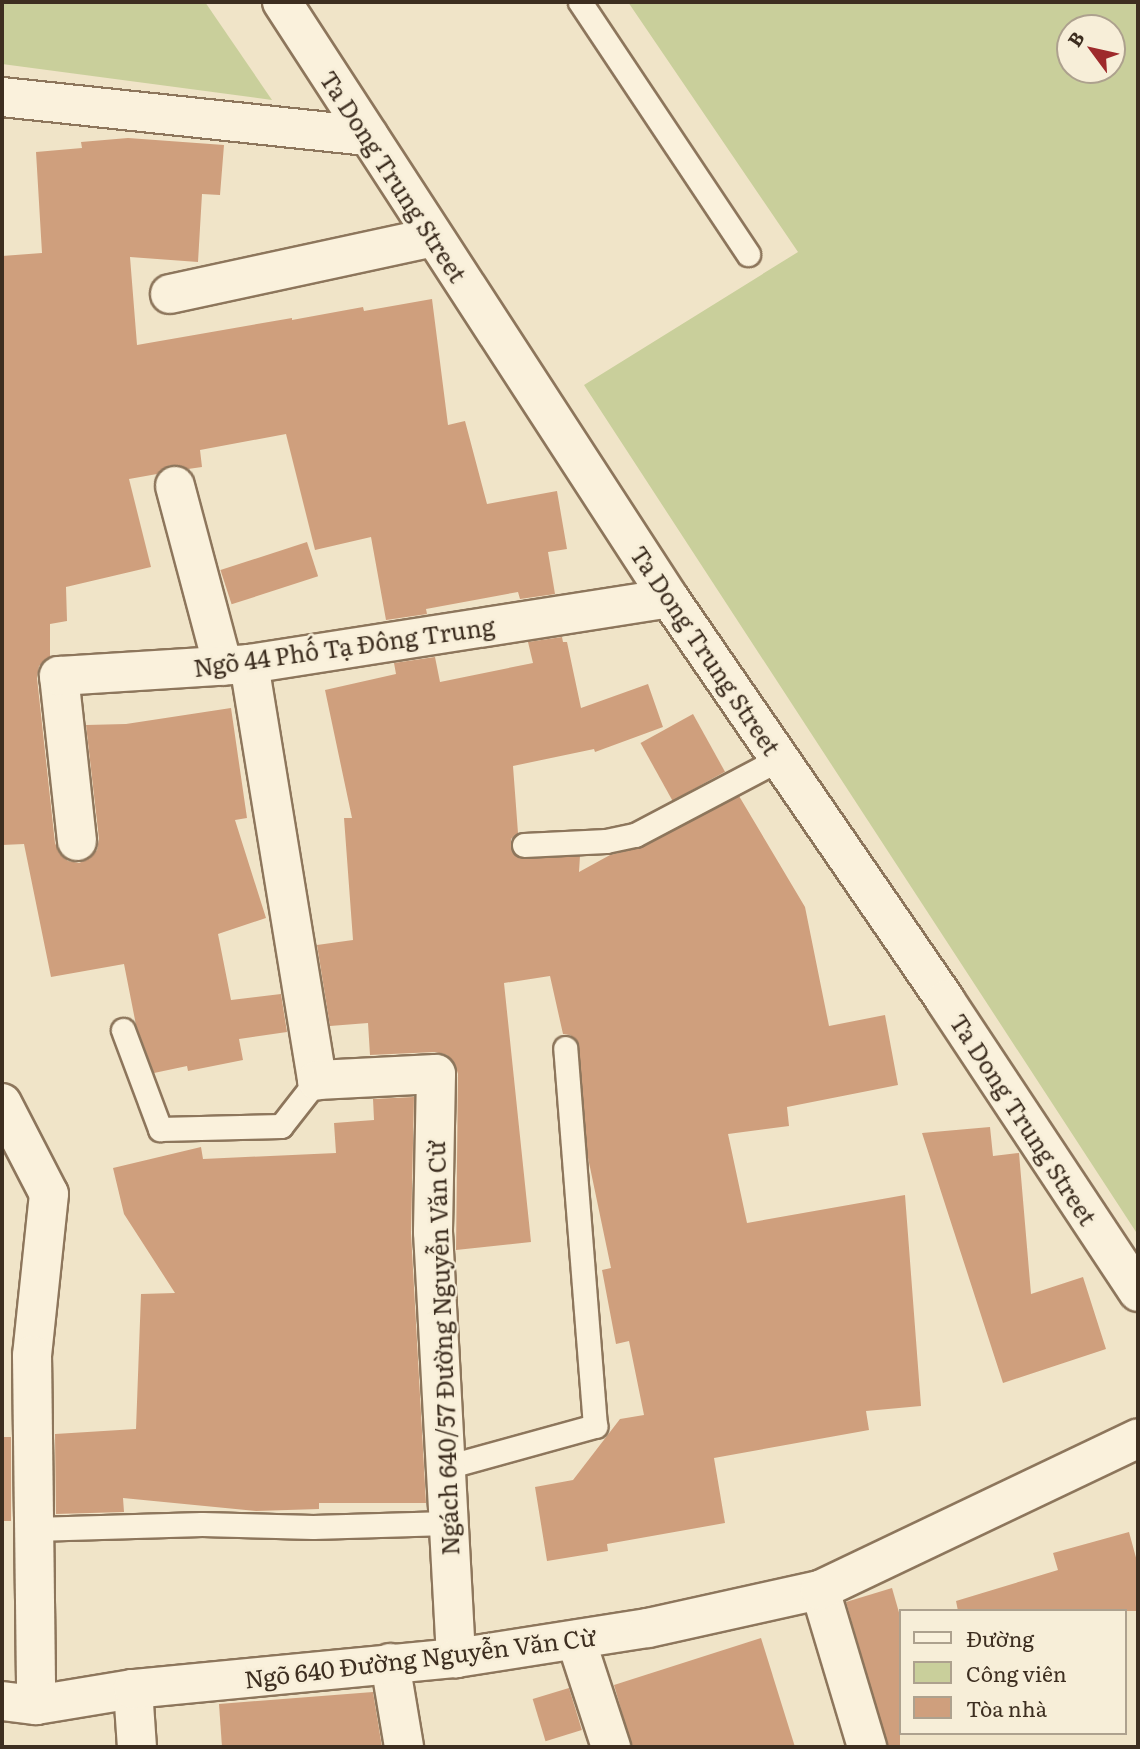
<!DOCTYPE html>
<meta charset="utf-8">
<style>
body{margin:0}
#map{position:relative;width:1140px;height:1749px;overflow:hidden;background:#f0e4c8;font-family:Literata,serif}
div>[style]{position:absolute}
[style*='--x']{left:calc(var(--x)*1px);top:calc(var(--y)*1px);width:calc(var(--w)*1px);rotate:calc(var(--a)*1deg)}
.green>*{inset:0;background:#c9cf9b}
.building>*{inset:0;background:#cf9f7d;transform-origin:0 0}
.roads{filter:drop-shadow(2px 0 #8d765c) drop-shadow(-2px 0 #8d765c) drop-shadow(0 2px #8d765c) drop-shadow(0 -2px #8d765c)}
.lane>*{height:23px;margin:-11.5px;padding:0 11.5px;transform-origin:11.5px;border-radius:11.5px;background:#faf1dc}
.street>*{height:38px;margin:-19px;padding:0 19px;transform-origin:19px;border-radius:19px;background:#faf1dc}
.secondary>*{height:38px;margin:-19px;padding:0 19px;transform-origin:19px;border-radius:19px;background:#faf1dc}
span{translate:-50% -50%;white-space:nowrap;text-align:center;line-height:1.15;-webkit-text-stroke:5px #f7eed8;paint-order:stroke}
.street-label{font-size:24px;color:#3d2e20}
.frame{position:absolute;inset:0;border:4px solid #3d2e20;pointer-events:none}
.legend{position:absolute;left:899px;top:1609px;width:228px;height:126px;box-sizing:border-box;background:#f7eed8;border:2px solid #ada18e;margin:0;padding:9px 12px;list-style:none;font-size:21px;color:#3d2e20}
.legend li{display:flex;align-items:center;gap:14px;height:35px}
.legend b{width:35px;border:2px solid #ada18e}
.north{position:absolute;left:1056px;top:14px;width:70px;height:70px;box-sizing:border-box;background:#f7eed8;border:2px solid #ada18e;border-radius:50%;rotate:303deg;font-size:19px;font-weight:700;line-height:28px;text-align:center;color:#3d2e20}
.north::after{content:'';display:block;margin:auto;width:24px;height:32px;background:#9e2a2b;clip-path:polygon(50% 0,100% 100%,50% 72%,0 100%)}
</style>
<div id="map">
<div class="green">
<div style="clip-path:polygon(2px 2px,205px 2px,272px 100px,2px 64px)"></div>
<div style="clip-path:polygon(evenodd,628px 2px,1138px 2px,1138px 1235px,584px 385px,798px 252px,628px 2px,1070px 28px,1112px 28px,1112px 70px,1070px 70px,1070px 28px)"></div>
</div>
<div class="building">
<div style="clip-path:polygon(128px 138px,224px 145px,220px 195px,202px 194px,198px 262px,130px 257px,137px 345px,292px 318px,292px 320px,363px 307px,364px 311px,432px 299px,448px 425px,465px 421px,487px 504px,557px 491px,567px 549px,548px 552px,555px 594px,520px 599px,518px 592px,426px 609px,427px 614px,386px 620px,371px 537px,315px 550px,286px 434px,200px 450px,202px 467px,188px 469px,170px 465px,157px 474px,129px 479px,151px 567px,66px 587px,67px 621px,50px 624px,50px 657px,39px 666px,37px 678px,55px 843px,60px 854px,68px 861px,79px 863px,90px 858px,97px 850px,99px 839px,86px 725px,126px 724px,231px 708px,247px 818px,235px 820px,266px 918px,218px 934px,231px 1000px,281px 994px,287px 1032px,239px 1039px,243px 1060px,188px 1071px,187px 1066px,154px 1073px,136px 1025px,124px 964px,51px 977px,24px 844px,2px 845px,2px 256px,42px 253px,36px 152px,82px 148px,81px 142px)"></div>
<div style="left:307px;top:542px;width:36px;height:91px;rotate:72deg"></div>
<div style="clip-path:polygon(562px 637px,563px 642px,567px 642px,581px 708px,648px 684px,663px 727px,595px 752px,594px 749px,513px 766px,518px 833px,511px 839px,512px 852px,525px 859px,580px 856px,579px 872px,610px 855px,642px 847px,739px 796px,805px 907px,829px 1026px,885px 1015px,898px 1085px,787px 1107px,789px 1126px,728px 1134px,747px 1223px,905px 1195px,921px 1406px,866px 1411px,869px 1430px,714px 1458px,725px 1523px,607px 1544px,608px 1551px,547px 1561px,535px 1487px,573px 1480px,620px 1419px,644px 1415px,629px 1341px,616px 1344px,602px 1270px,611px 1268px,587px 1153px,577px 1041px,570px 1035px,563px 1034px,550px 976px,504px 983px,531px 1242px,456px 1250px,458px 1074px,455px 1064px,447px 1055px,435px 1052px,370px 1055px,368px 1023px,330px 1026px,317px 945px,353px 940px,344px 818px,352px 818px,325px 690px,396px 674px,394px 663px,435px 657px,440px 682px,533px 663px,528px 642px)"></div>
<div style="left:693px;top:714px;width:66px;height:60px;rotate:61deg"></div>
<div style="clip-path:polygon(414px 1097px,411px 1233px,426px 1503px,319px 1503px,319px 1509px,256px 1511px,123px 1498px,124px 1512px,56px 1514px,55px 1434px,136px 1429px,141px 1294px,175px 1293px,124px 1214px,113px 1168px,201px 1147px,203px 1159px,336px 1153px,334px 1123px,374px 1120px,373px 1099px)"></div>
<div style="clip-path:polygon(990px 1127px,993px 1156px,1019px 1153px,1031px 1294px,1083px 1277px,1106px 1349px,1003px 1383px,922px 1133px)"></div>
<div style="left:2px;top:1437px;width:9px;height:84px"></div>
<div style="clip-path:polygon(1129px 1532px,1138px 1565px,1138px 1611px,958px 1611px,956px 1601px,1058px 1570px,1053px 1553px)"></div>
<div style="clip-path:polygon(892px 1588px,900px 1616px,900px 1747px,888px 1747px,846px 1602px)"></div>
<div style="clip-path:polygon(761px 1638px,795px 1747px,632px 1747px,614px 1685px)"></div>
<div style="left:569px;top:1688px;width:44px;height:38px;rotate:73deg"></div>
<div style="clip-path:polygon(373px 1692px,382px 1747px,222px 1747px,219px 1704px)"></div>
</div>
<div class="roads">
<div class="lane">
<div style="--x:580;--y:2;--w:303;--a:56.3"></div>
<div style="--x:524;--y:845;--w:82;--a:-2.8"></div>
<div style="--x:606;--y:841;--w:30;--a:-12"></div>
<div style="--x:635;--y:835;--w:163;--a:-27.8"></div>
<div style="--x:123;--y:1030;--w:106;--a:69.5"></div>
<div style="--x:160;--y:1129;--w:121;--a:-1.4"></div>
<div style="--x:281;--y:1126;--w:58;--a:-52"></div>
<div style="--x:446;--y:1467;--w:155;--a:-15.4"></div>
<div style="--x:595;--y:1426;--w:379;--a:-94.5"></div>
<div style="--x:34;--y:1529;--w:168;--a:-1.7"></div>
<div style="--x:202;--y:1524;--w:111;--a:1.5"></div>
<div style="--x:313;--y:1527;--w:134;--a:-1.7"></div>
</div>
<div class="street">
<div style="--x:2;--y:97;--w:369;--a:6.1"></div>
<div style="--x:170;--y:294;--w:269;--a:-12.2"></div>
<div style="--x:175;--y:486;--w:186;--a:75.1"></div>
<div style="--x:249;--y:664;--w:422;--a:80.7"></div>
<div style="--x:317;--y:1080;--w:119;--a:-2.9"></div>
<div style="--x:436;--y:1074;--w:158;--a:91.1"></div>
<div style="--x:433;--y:1232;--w:427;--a:86.9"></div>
<div style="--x:77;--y:841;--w:166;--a:-96.2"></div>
<div style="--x:59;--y:676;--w:190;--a:-3.6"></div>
<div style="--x:249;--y:664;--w:425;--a:-8.9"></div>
<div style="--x:2;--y:1103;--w:102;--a:62.7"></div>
<div style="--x:49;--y:1194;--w:162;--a:96"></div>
<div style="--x:32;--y:1355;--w:350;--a:89.3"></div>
<div style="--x:820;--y:1590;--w:164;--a:73.3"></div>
<div style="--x:576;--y:1640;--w:113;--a:71.9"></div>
<div style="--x:390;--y:1663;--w:85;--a:80.5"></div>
<div style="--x:133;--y:1689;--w:58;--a:86.1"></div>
<div style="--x:2;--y:1701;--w:34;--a:7"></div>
<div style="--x:36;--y:1705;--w:98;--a:-9.4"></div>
<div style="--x:133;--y:1689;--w:324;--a:-5.5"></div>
<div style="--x:456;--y:1658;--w:194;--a:-8.9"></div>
<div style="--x:648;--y:1628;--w:176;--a:-12.5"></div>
<div style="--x:820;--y:1590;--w:352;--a:-25.5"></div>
</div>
<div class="secondary">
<div style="--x:282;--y:2;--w:711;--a:57"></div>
<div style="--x:669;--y:598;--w:488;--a:55.5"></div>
<div style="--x:945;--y:1000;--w:350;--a:56.5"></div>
</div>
</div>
<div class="street-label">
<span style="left:394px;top:176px;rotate:57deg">Ta Dong Trung Street</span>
<span style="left:344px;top:646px;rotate:-8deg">Ngõ 44 Phố Tạ Đông Trung</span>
<span style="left:706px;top:650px;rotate:56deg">Ta Dong Trung Street</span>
<span style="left:1024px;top:1119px;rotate:57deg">Ta Dong Trung Street</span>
<span style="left:442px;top:1348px;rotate:-92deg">Ngách 640/57 Đường Nguyễn Văn Cừ</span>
<span style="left:420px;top:1657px;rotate:-7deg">Ngõ 640 Đường Nguyễn Văn Cừ</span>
</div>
<div class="frame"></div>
<ul class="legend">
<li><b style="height:9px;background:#faf1dc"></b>Đường</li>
<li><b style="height:19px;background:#c9cf9b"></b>Công viên</li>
<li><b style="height:19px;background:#cf9f7d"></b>Tòa nhà</li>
</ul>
<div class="north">B</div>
</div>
